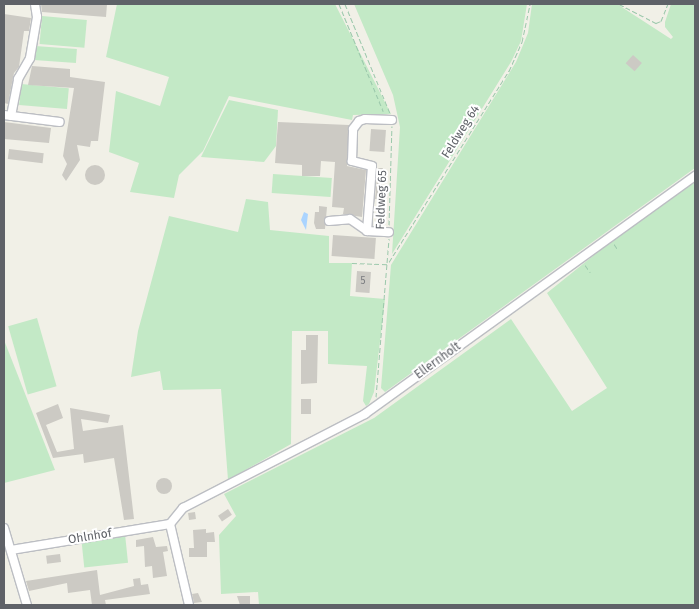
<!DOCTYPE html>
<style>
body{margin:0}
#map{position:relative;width:699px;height:609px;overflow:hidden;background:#f1f0e7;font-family:"Fira Sans",sans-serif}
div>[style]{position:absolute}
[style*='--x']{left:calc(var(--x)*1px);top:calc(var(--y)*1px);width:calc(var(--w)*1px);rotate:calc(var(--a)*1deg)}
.green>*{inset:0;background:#c3e9c6;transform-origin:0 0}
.water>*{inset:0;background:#aad4ff}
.building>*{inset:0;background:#cccac4;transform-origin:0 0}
.round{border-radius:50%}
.path>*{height:1px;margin-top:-0.5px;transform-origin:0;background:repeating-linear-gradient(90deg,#9bc8ab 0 5px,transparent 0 7.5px)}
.roads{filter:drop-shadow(1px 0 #bcbec3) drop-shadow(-1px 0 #bcbec3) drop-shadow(0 1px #bcbec3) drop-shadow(0 -1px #bcbec3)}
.minor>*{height:8px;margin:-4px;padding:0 4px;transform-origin:4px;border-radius:4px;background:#fff}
span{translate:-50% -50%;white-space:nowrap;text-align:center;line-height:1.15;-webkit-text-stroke:4px #fff;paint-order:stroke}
.number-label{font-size:10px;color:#7a7c7f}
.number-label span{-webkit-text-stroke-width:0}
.street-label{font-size:12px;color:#5f6268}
.frame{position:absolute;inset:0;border:5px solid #5f6268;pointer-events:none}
</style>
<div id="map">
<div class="green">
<div style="clip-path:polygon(117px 4px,335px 4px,391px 114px,353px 115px,352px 120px,229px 96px,203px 151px,179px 175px,174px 198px,130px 192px,139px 163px,109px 152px,116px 91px,160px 106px,169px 77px,106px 57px)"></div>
<div style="clip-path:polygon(354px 4px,527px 4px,521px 41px,511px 62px,392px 254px,400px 127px,393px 95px)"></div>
<div style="clip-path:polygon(532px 4px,617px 4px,671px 39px,673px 37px,665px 27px,665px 22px,671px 4px,695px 4px,695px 168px,385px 392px,381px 388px,391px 265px,516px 62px,528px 33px)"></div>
<div style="left:42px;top:16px;width:45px;height:28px;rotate:5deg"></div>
<div style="left:35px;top:46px;width:42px;height:14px;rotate:4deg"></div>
<div style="left:21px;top:84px;width:48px;height:21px;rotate:5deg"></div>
<div style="clip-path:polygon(229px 100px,278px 110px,276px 146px,264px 162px,201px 157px)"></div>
<div style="left:273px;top:174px;width:59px;height:19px;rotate:4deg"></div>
<div style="clip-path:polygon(695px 182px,695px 605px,259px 605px,258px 592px,221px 594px,219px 535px,236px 516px,224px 494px,374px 418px,511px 319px,572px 411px,607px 388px,547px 293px,609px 243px)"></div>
<div style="clip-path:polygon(246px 199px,268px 202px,270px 230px,329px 236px,329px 263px,352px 263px,350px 296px,385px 299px,374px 392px,369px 404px,366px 406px,363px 401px,367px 366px,328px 364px,328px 331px,292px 331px,291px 444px,228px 480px,221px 389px,163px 390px,160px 371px,131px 377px,138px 331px,169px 216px,238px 232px)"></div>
<div style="left:37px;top:318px;width:71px;height:30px;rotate:74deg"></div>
<div style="clip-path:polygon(4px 340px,55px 470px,4px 483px)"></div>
<div style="left:125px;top:534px;width:29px;height:44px;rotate:84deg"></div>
</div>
<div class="water">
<div style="clip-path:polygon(304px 212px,308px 214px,306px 230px,301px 220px)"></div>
</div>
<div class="building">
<div style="clip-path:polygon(41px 4px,107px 4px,106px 17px,42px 12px)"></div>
<div style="clip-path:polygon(4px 14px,31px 18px,29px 31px,24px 31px,19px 67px,14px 73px,8px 104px,4px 103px)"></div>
<div style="left:633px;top:55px;width:12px;height:11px;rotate:42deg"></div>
<div style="clip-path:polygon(32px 66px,70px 69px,70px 77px,105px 82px,98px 141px,91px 141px,90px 147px,77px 145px,80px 160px,66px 181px,62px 175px,67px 164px,63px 156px,74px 88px,28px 85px)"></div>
<div style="clip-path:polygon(4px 122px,51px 128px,49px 143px,4px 139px)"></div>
<div style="clip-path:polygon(278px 122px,349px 125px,347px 166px,366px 170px,362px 217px,343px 214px,344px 208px,332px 207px,335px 162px,321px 161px,320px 176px,302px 176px,302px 165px,275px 163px)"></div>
<div style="left:371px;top:129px;width:15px;height:22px;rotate:4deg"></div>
<div style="left:9px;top:149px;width:35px;height:10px;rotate:7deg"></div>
<div class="round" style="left:85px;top:165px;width:20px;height:20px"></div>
<div style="clip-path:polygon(378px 168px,383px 168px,381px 199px,375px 199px)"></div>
<div style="clip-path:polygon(319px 206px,327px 207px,325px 229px,316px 229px,314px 223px,315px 212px,319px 212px)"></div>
<div style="left:333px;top:235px;width:43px;height:21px;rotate:4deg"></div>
<div style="left:357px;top:271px;width:14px;height:21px;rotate:4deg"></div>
<div style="clip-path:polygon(306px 335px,318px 335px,317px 383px,301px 384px,301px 350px,306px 350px)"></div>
<div style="left:301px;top:399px;width:10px;height:15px"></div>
<div style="clip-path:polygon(58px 404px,63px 418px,46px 425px,57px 452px,74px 449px,70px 408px,110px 415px,108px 423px,81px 419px,83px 431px,123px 425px,134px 519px,124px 520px,114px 458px,84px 463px,83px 454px,53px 458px,36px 413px)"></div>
<div class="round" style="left:156px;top:478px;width:16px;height:16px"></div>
<div style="left:228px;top:509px;width:7px;height:12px;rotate:56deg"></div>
<div style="left:195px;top:512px;width:7px;height:7px;rotate:82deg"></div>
<div style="clip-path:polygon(206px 529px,206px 533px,214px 532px,215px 542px,207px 542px,207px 557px,189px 557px,189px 548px,194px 548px,193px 530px)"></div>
<div style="clip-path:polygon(153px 537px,156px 547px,167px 546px,168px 551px,163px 552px,167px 576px,153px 578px,152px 566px,145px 567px,144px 546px,136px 547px,136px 540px)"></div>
<div style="left:60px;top:554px;width:8px;height:14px;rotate:83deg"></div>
<div style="clip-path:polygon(97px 570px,100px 595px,134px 586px,133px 579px,140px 578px,141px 585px,148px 584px,150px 594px,105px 600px,106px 605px,92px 605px,90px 590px,68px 593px,67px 583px,29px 591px,26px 581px)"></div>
<div style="clip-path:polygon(198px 593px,202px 602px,194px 603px,192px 594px)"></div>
<div style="clip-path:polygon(237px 596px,250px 596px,250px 605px,240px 605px)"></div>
</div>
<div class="path">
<div style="--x:339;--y:4;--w:116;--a:67.6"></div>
<div style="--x:345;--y:4;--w:118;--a:67.6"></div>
<div style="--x:619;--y:4;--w:42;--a:27.2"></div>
<div style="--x:656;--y:23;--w:5;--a:-22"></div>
<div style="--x:661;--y:21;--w:18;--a:-68"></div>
<div style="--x:389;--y:225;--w:99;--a:-88.3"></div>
<div style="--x:614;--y:244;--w:7;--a:56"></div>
<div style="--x:389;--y:262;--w:226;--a:-57.9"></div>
<div style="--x:509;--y:71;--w:32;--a:-66"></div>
<div style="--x:522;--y:42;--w:39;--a:-78"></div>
<div style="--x:352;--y:263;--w:35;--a:2"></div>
<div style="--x:585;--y:265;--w:9;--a:54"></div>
<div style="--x:376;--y:397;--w:159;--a:-85.3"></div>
<div style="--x:235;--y:605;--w:3;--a:0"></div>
</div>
<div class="roads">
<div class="minor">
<div style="--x:4;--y:115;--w:56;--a:7.1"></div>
<div style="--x:11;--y:116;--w:38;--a:-79"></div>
<div style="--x:18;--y:79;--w:24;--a:-60"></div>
<div style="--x:30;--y:58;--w:42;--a:-80.3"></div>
<div style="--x:37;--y:17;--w:13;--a:-99"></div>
<div style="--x:329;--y:221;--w:21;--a:-5"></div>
<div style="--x:350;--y:219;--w:21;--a:35"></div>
<div style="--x:367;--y:231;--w:22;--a:3"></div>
<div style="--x:367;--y:231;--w:65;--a:-85.6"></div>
<div style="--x:372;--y:166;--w:21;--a:-166"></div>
<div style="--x:352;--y:161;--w:32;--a:-88"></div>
<div style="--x:353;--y:129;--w:10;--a:-53"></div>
<div style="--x:359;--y:121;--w:6;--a:-18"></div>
<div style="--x:365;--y:119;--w:27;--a:2"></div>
<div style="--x:170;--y:524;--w:21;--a:-51"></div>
<div style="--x:183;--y:508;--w:205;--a:-27.3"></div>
<div style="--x:365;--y:414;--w:407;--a:-35.8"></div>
<div style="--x:170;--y:524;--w:83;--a:76.8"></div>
<div style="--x:4;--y:528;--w:80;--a:73.4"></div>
<div style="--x:11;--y:550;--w:161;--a:-9.3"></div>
</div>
</div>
<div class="number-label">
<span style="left:363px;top:282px">5</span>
</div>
<div class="street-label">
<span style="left:461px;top:132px;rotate:-58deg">Feldweg 64</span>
<span style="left:382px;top:200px;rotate:-88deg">Feldweg 65</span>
<span style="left:438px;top:361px;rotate:-36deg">Ellernholt</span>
<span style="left:90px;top:537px;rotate:-9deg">Ohlnhof</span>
</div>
<div class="frame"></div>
</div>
